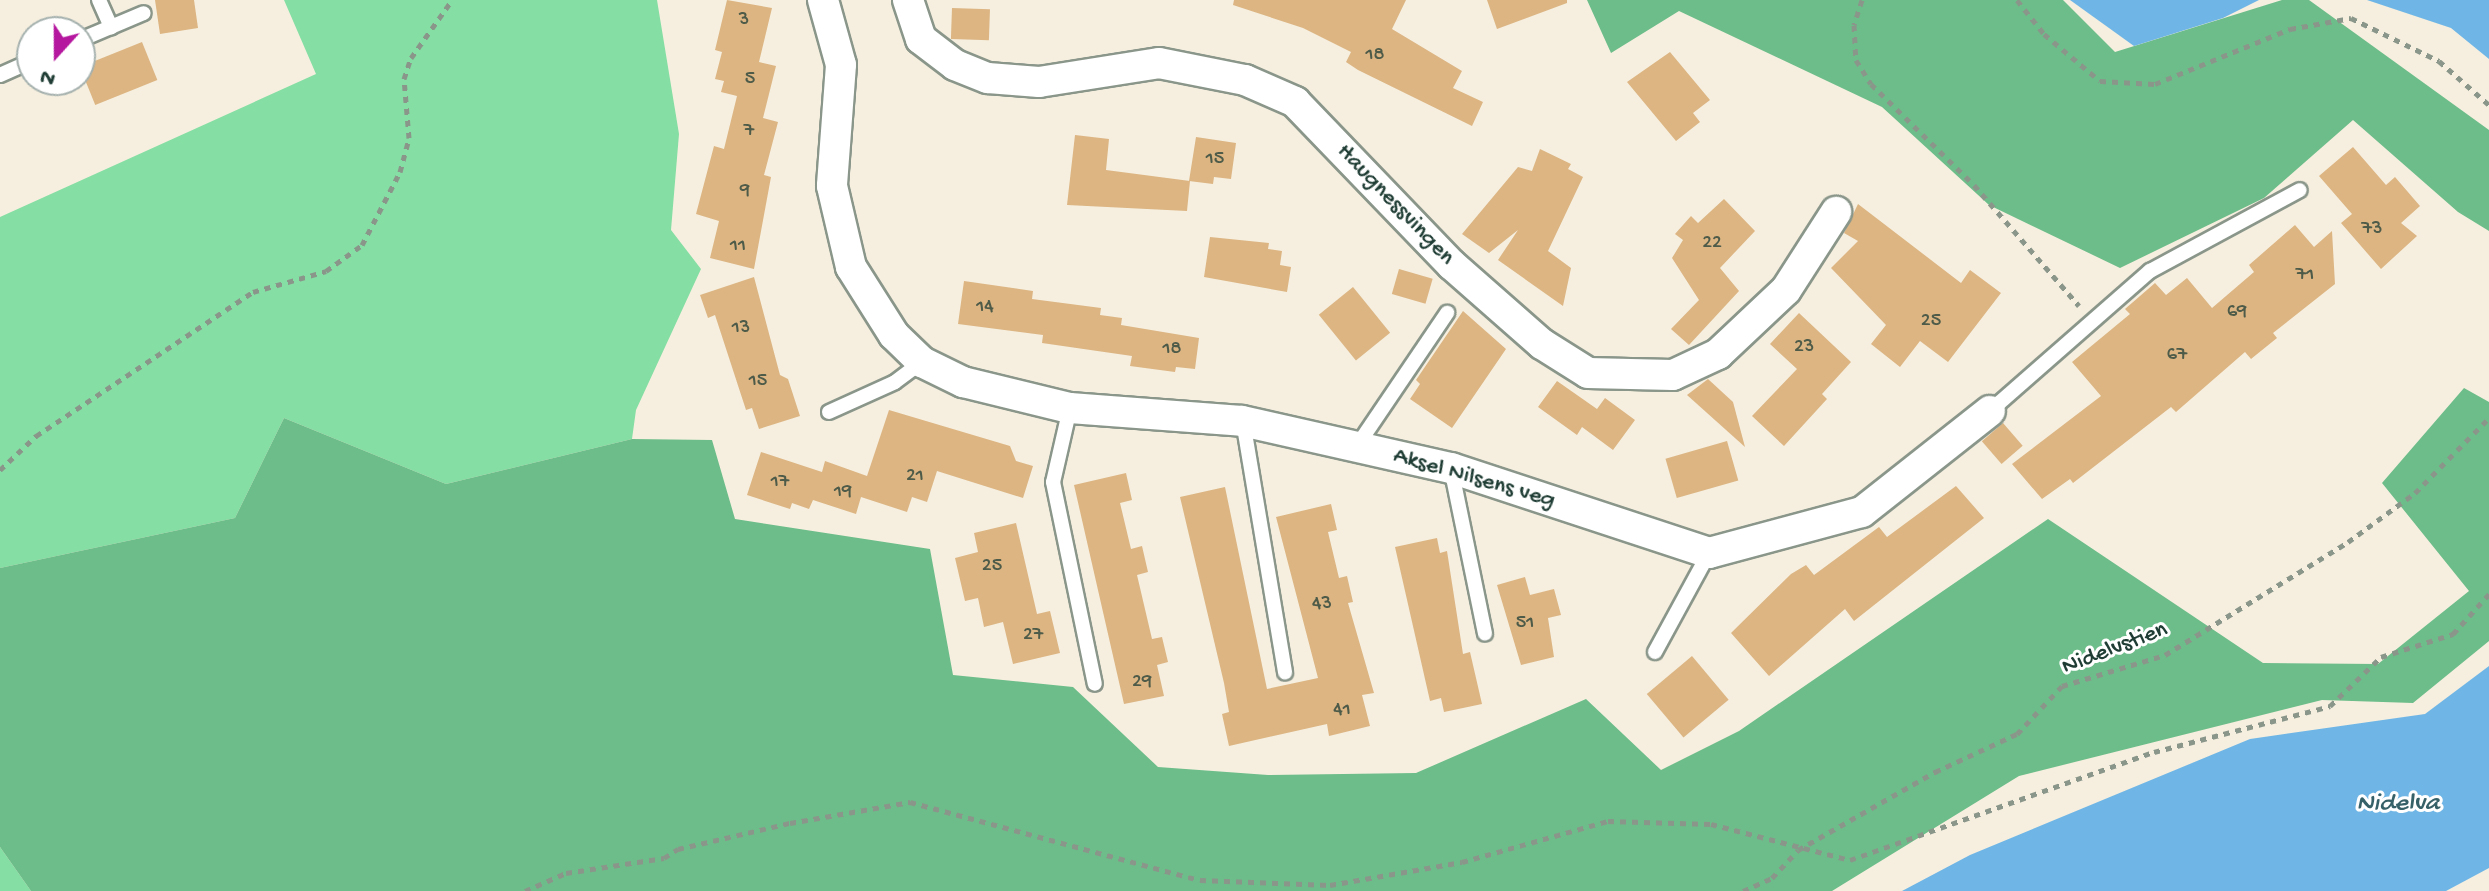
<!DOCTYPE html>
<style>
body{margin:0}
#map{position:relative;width:2489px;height:891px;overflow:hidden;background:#f6efdf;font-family:"Gochi Hand",sans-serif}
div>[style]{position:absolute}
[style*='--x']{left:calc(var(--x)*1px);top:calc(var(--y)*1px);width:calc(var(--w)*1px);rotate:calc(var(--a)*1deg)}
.green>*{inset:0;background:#85dea3}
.forest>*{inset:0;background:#6cbd89}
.water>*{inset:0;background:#6fb6e6}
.building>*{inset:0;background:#dcb583;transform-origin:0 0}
.path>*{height:5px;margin-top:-2.5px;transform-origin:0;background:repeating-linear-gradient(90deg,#8a968a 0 6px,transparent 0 12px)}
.roads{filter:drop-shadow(2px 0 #8a968a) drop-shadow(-2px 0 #8a968a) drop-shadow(0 2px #8a968a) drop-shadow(0 -2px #8a968a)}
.service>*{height:14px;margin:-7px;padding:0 7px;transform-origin:7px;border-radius:7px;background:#fff}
.minor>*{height:30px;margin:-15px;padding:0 15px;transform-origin:15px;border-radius:15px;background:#fff}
span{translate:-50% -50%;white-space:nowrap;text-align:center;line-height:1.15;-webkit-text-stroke:6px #fff;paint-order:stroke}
.number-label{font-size:20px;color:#4e5b48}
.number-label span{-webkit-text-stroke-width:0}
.street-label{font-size:24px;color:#1f3d34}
.water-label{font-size:26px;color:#376169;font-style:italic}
.north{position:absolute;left:16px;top:16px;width:80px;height:80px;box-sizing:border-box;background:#fff;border:2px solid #a5b1ae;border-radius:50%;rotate:201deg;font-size:22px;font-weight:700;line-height:32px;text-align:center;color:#1f3d34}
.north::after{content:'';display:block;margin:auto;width:28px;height:36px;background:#b5179e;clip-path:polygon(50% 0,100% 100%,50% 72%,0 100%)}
</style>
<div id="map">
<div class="green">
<div style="clip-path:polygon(284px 0,657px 0,679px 134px,671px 230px,701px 269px,636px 410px,632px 439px,446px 484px,284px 418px,235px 518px,0 568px,0 217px,316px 74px)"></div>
<div style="clip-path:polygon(0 847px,31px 891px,0 891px)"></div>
</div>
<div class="forest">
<div style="clip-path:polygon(1587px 0,2063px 0,2115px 52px,2282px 0,2309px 0,2489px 130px,2489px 231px,2458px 212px,2353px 120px,2264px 198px,2120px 268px,1989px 205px,1882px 107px,1679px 11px,1611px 53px)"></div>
<div style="clip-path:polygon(2464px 388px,2489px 402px,2489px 641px,2413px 703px,2322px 700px,2019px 776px,1832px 891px,31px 891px,0 847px,0 568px,235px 518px,284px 418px,446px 484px,632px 439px,712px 440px,735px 519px,930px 549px,953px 675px,1073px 687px,1158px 767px,1268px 775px,1416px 773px,1586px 699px,1661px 770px,1739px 731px,2048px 519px,2263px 663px,2378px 664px,2469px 591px,2382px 483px)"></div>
</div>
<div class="water">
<div style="clip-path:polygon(2070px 0,2259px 0,2223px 18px,2134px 46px)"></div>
<div style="clip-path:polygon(2367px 0,2489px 0,2489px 59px,2451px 28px)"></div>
<div style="clip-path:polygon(2489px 666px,2489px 868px,2446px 891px,1902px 891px,1970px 855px,2250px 739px,2425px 714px)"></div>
</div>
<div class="building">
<div style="clip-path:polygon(155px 0,194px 0,198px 28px,160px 34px)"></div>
<div style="clip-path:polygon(727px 0,772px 8px,759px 62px,776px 66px,763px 118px,778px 122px,764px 175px,771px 177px,754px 269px,710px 258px,719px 221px,696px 214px,714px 146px,724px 149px,737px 96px,721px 92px,724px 81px,715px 79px,722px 52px,715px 50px)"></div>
<div style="clip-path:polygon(1234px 0,1406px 0,1392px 29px,1462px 71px,1453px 88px,1483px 102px,1472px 126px,1358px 70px,1346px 62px,1351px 52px,1303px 28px,1233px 5px)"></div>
<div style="clip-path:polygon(1487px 0,1567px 0,1567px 3px,1497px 29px)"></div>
<div style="left:952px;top:8px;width:38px;height:31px;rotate:2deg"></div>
<div style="left:142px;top:42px;width:41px;height:67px;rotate:68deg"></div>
<div style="clip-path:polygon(1670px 52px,1710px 100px,1693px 113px,1700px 122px,1676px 141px,1627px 82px)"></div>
<div style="clip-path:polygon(1075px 135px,1109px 139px,1106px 170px,1190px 181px,1187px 211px,1067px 205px)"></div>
<div style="clip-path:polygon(1196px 137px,1236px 143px,1231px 179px,1214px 177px,1213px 184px,1189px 181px)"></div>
<div style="clip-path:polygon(2353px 147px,2386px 185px,2395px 177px,2420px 206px,2401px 223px,2417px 236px,2381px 269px,2341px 223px,2352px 214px,2319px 176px)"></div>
<div style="clip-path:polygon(1540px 149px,1571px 164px,1568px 169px,1583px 177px,1548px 251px,1571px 268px,1563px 306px,1498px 260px,1518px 230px,1489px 253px,1462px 234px,1518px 167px,1532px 171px)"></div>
<div style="clip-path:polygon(1724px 199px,1755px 231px,1720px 268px,1739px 291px,1689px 345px,1671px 329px,1699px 300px,1672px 258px,1683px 240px,1675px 234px,1691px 216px,1698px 223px)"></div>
<div style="clip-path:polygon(1858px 204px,1961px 283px,1970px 270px,2001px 293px,1948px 362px,1920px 341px,1900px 367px,1871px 344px,1886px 325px,1831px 268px,1858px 241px,1844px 233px)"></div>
<div style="clip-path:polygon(2295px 225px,2314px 247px,2332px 231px,2335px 284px,2273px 333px,2277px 338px,2251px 359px,2245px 352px,2176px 412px,2171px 407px,2073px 483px,2070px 479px,2042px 499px,2012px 464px,2101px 396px,2072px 362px,2130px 314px,2125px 309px,2155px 283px,2166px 295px,2187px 278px,2212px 308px,2254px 272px,2249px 265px)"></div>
<div style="clip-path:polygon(1210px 237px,1269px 243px,1268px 249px,1282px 251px,1280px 265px,1291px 267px,1287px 292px,1204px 277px)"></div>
<div style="left:1399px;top:269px;width:35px;height:26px;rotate:16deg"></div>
<div style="clip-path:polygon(754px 277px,780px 375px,788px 379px,800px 416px,759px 429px,752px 408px,746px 410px,715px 315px,708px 318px,700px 295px)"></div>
<div style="clip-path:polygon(964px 281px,1033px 291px,1032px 299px,1101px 308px,1100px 315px,1122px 318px,1121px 325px,1199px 338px,1195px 369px,1176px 367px,1175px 372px,1130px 366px,1132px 356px,1042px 343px,1043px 335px,958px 324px)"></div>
<div style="left:1353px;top:287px;width:59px;height:44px;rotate:51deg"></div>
<div style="clip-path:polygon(1463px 311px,1506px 349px,1452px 428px,1410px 399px,1420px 384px,1416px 380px)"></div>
<div style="clip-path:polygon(1799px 313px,1851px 362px,1822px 394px,1827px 399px,1784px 446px,1752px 416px,1797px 369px,1770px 344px)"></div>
<div style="clip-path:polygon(1708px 379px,1733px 402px,1745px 447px,1687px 395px)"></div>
<div style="clip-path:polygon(1557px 381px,1597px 409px,1605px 398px,1635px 420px,1613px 450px,1582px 427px,1577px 435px,1538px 407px)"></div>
<div style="clip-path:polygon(889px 410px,1010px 446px,1016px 461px,1033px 466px,1023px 498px,937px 471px,927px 502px,912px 497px,907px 512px,861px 497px,856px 514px,813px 500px,809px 509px,792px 503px,790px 509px,747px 495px,761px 452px,822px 472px,825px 461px,867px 476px)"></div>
<div style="left:2003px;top:423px;width:30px;height:28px;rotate:49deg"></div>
<div style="left:1727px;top:441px;width:41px;height:64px;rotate:74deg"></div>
<div style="clip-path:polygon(1126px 473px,1132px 500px,1120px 503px,1131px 549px,1142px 546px,1148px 572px,1137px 575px,1152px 639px,1162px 637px,1168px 662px,1157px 665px,1164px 696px,1124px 704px,1074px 485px)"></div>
<div style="clip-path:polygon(1956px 486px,1984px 518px,1854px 621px,1845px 609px,1769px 676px,1731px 633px,1791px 574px,1806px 565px,1814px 575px,1879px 527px,1887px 537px)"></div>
<div style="clip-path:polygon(1225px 487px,1267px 689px,1318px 678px,1276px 517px,1331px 504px,1337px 530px,1328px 532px,1339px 578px,1347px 576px,1353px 602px,1348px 603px,1374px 693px,1362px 695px,1370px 726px,1329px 736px,1327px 724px,1229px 746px,1222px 714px,1229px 712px,1224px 683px,1180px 497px)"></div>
<div style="clip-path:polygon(1016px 523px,1037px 614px,1050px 611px,1060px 653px,1013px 664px,1003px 622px,984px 627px,978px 598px,965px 601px,955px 558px,978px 552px,974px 533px)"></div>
<div style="clip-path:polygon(1437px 538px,1440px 553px,1447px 551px,1463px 654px,1470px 652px,1482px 704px,1444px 712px,1441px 698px,1430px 701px,1395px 547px)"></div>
<div style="clip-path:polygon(1525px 577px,1530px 595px,1554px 589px,1561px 615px,1548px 618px,1554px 657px,1521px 665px,1497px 585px)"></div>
<div style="left:1692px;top:656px;width:57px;height:59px;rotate:50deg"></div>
</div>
<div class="path">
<div style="--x:1862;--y:0;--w:26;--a:108"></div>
<div style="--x:1854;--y:25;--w:35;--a:87"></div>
<div style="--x:1856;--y:60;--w:28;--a:58"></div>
<div style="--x:1871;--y:84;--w:144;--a:44.4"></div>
<div style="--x:1974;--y:185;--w:160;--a:49"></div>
<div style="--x:2017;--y:0;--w:43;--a:51.5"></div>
<div style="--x:2044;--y:34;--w:73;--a:40"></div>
<div style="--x:2100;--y:81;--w:55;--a:3.1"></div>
<div style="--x:2155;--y:84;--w:146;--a:-22.2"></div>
<div style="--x:2290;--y:29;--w:62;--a:-10.2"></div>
<div style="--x:2351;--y:18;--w:98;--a:26"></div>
<div style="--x:2439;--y:61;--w:67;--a:41.3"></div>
<div style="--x:0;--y:470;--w:50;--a:-43.4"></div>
<div style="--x:36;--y:436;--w:260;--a:-33.6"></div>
<div style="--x:253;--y:292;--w:76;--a:-16"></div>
<div style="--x:326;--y:271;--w:44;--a:-35.8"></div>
<div style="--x:362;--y:245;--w:82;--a:-62.5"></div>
<div style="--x:400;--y:172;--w:35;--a:-75"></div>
<div style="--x:409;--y:138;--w:59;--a:-94.8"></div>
<div style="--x:404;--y:79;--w:22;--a:-72"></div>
<div style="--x:411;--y:58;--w:71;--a:-54.7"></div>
<div style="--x:525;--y:891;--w:45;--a:-23.7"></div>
<div style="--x:566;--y:873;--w:99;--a:-8.7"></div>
<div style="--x:664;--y:858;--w:17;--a:-33"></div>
<div style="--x:678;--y:849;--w:115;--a:-13.1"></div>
<div style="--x:790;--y:823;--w:122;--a:-9.9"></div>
<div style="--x:910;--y:802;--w:300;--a:15.1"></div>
<div style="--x:1200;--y:880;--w:130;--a:2.2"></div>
<div style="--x:1330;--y:885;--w:134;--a:-9.9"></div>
<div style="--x:1462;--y:862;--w:152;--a:-15.7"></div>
<div style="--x:1608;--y:821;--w:103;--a:1.7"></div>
<div style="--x:1711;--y:824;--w:144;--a:14.5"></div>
<div style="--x:1850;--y:860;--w:323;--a:-19.6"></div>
<div style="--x:2154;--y:752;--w:182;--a:-14.6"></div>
<div style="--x:2330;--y:706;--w:71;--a:-43.9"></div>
<div style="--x:2381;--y:657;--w:76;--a:-17.7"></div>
<div style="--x:2453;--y:634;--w:54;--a:-48"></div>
<div style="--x:1743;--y:891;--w:32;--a:-24"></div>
<div style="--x:1772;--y:878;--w:38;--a:-47"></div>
<div style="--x:1798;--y:850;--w:158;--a:-29.7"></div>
<div style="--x:1935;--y:772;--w:90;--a:-24.9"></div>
<div style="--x:2017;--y:734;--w:66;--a:-46.8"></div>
<div style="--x:2062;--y:686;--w:108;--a:-16.8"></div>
<div style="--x:2165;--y:655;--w:215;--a:-31.7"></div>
<div style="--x:2348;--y:542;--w:83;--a:-36.2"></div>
<div style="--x:2415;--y:493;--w:105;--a:-45.4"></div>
</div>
<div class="roads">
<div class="service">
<div style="--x:99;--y:0;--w:30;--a:66"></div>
<div style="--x:80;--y:40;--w:69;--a:-22.9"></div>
<div style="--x:0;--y:75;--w:35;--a:-24"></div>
<div style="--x:1070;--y:408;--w:76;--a:102.9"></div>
<div style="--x:1053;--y:482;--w:206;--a:78.3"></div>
<div style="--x:1990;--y:411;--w:213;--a:-41.2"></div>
<div style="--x:2150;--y:271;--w:170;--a:-28.4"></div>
<div style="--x:829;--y:412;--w:72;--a:-24.4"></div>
<div style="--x:895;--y:382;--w:34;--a:-37"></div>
<div style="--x:1243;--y:421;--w:255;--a:80.5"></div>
<div style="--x:1357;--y:446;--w:161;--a:-55.9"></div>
<div style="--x:1451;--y:468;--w:169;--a:78.4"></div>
<div style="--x:1655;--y:652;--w:113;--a:-61.4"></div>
</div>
<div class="minor">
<div style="--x:823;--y:0;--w:67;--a:74.5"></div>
<div style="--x:841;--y:65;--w:121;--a:94.3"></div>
<div style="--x:832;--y:186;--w:83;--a:76.8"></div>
<div style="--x:851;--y:267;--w:80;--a:57.7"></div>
<div style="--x:894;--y:335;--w:39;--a:44"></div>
<div style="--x:922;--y:362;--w:46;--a:26"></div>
<div style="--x:963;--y:382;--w:110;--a:13.7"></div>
<div style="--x:1070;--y:408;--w:172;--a:4.3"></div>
<div style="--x:1242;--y:421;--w:214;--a:12.7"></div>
<div style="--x:1451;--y:468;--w:272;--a:18.2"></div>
<div style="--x:1709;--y:553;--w:158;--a:-15"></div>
<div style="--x:1862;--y:512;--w:163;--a:-38.3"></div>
<div style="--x:908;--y:0;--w:41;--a:71.6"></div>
<div style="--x:921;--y:39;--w:43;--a:37.4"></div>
<div style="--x:955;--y:65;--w:35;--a:22"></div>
<div style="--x:988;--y:78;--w:51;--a:4.5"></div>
<div style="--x:1039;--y:82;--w:121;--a:-9"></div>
<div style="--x:1159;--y:63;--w:88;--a:11.2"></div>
<div style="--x:1245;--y:80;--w:55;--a:23.7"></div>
<div style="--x:1295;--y:102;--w:226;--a:46.1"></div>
<div style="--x:1452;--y:265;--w:120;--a:41.3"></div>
<div style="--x:1542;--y:344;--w:54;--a:32.2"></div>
<div style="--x:1588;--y:373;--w:85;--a:1.3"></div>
<div style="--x:1673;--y:375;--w:50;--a:-25"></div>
<div style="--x:1718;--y:354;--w:93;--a:-43.3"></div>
<div style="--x:1786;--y:290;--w:93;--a:-57.3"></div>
</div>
</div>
<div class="number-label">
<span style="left:744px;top:20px">3</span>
<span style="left:1375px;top:55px">18</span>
<span style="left:750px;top:79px">5</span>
<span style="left:749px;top:131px">7</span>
<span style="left:1215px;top:159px">15</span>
<span style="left:745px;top:191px">9</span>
<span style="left:2372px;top:229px">73</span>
<span style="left:1712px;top:243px">22</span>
<span style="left:738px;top:246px">11</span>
<span style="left:2305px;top:275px">71</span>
<span style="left:985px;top:307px">14</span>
<span style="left:2237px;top:312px">69</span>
<span style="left:1931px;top:321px">25</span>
<span style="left:741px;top:328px">13</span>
<span style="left:1804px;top:347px">23</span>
<span style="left:1172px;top:349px">18</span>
<span style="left:2177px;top:355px">67</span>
<span style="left:758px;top:381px">15</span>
<span style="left:915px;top:476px">21</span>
<span style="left:780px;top:482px">17</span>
<span style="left:843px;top:492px">19</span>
<span style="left:992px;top:566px">25</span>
<span style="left:1322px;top:604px">43</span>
<span style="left:1525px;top:623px">51</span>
<span style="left:1033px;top:635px">27</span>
<span style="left:1142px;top:682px">29</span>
<span style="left:1342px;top:710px">41</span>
</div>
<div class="street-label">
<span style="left:1395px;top:205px;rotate:46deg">Haugnessvingen</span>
<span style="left:1474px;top:479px;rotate:16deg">Aksel Nilsens veg</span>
<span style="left:2115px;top:649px;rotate:-21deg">Nidelvstien</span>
</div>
<div class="water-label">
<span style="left:2398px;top:805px">Nidelva</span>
</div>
<div class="north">N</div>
</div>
